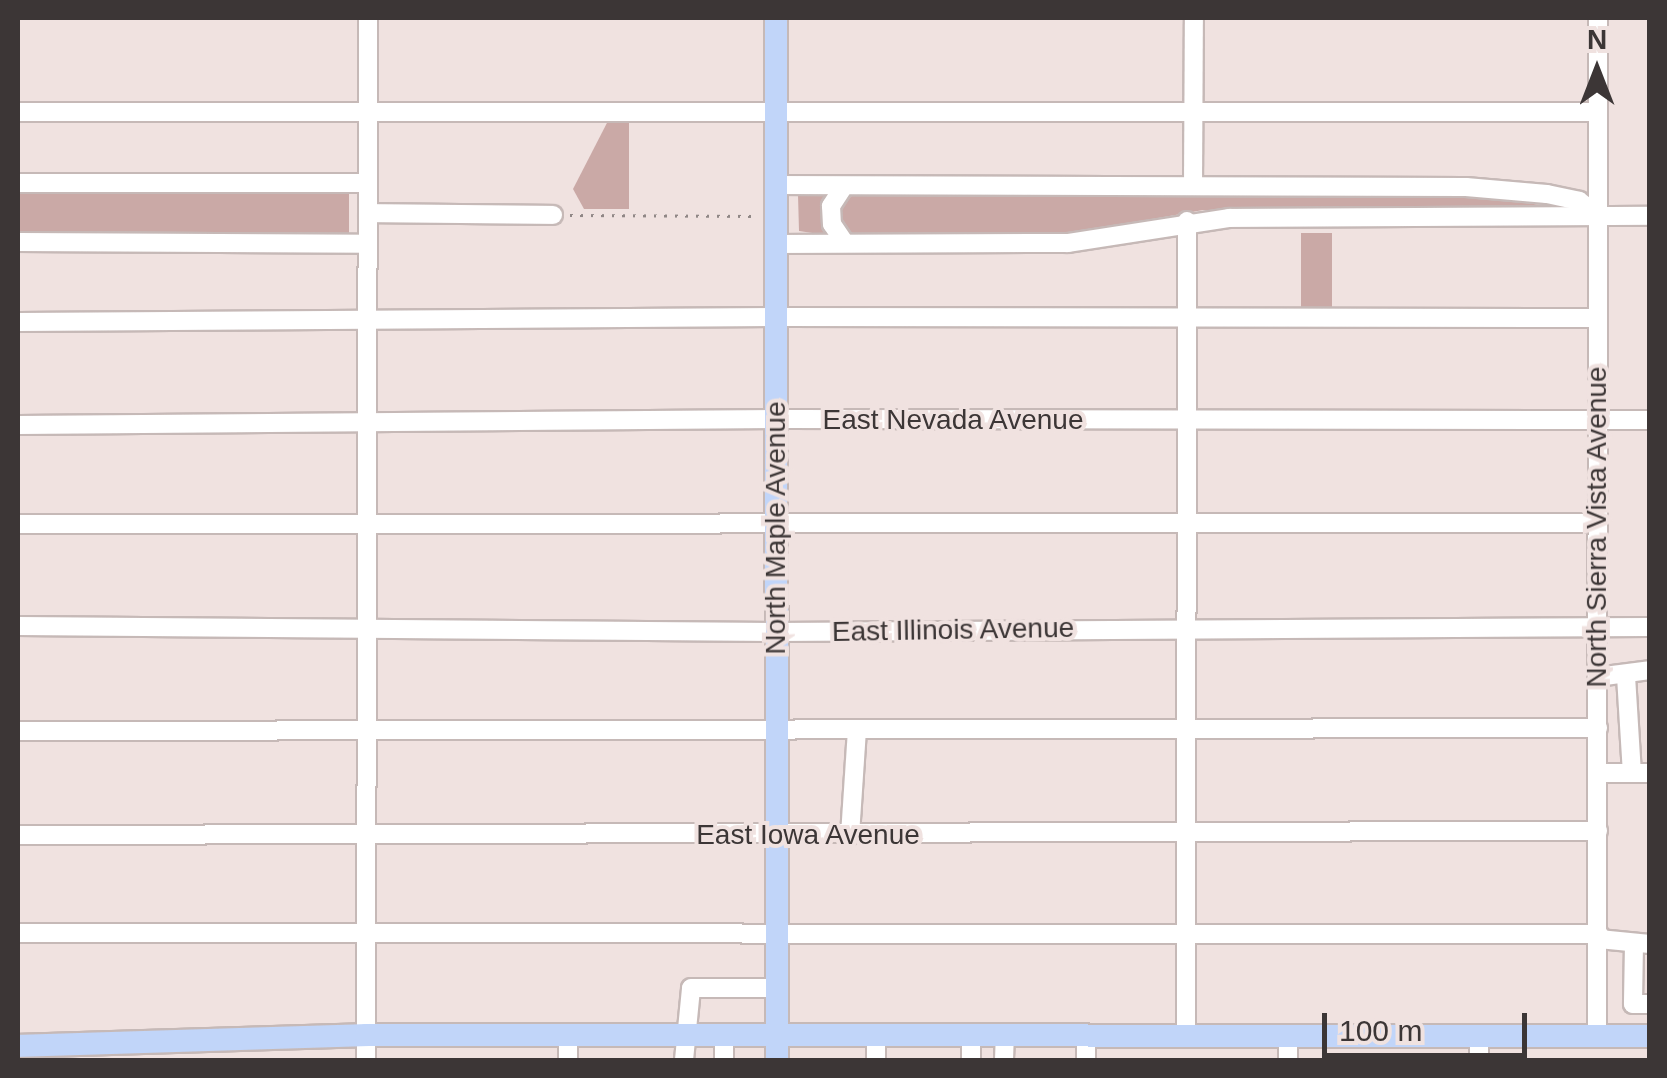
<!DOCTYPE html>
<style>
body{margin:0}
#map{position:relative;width:1667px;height:1078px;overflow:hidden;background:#f0e2e0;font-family:Helvetica,sans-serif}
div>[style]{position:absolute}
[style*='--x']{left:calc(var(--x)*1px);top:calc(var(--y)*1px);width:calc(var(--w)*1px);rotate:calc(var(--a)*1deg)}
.green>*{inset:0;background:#caa9a6;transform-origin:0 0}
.path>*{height:2.5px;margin-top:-1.25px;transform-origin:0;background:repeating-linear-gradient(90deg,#908786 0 2.5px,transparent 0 10.5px)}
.roads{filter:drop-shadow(2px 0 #c6b9b7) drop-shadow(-2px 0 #c6b9b7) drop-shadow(0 2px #c6b9b7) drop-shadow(0 -2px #c6b9b7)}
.minor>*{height:18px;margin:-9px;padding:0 9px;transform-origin:9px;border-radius:9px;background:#fff}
.major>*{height:22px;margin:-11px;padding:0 11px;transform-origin:11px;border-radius:11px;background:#c1d5f9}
span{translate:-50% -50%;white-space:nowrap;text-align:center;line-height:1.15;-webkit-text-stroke:8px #f0e2e0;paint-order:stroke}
.street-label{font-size:28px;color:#3c3636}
.frame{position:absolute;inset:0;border:20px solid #3c3636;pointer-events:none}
.north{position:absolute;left:1547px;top:20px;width:100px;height:100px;-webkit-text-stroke:8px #f0e2e0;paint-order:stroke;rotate:0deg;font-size:28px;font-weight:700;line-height:40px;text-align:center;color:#3c3636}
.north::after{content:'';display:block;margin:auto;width:35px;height:45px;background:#3c3636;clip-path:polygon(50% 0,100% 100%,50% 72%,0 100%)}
.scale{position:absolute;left:1322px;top:1013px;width:205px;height:45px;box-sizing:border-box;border:5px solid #3c3636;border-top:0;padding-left:12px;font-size:30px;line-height:35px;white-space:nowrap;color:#3c3636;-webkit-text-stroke:8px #f0e2e0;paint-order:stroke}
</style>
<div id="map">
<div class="green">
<div style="clip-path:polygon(610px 117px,629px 117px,629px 209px,584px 209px,573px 189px)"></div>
<div style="left:349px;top:194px;width:40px;height:331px;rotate:90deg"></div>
<div style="clip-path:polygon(826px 194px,822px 222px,826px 235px,799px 231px,798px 195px)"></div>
<div style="clip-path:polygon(854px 194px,1465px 195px,1579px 210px,1203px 210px,1070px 234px,853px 234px,840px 222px,840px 206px)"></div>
<div style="left:1301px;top:233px;width:31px;height:78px"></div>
</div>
<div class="path">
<div style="--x:570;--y:215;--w:187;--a:0.3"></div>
</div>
<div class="roads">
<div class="minor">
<div style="--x:18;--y:112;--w:1580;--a:0"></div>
<div style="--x:18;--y:183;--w:349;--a:0"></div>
<div style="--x:775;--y:185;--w:691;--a:0.17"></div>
<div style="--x:1466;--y:187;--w:81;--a:4.9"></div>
<div style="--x:1547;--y:194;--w:33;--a:12"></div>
<div style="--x:1579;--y:201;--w:24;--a:36"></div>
<div style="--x:844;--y:186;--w:24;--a:123"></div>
<div style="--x:831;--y:206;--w:18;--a:87"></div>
<div style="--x:832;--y:224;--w:23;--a:56"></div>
<div style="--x:1193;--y:186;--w:168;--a:-89.7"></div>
<div style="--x:368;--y:213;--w:185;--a:0.6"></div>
<div style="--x:18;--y:242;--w:350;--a:0.3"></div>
<div style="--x:774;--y:244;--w:294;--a:-0.2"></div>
<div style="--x:1068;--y:243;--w:163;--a:-8.8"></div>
<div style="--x:1229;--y:218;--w:421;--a:-0.3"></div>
<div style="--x:18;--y:322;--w:756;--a:-0.38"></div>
<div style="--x:774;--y:317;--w:823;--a:0.07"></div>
<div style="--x:18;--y:425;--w:759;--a:-0.45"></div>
<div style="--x:777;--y:419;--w:873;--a:0.07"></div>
<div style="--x:18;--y:524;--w:1579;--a:-0.04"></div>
<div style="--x:18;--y:626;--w:757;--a:0.45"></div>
<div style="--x:775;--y:632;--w:875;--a:-0.33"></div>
<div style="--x:1626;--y:676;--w:97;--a:86.5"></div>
<div style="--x:1597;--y:677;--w:53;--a:-7.5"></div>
<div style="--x:18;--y:731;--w:1580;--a:-0.11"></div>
<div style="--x:1598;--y:773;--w:52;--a:0"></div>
<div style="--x:18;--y:835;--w:1580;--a:-0.15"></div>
<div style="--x:850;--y:835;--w:105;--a:-86.2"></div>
<div style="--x:18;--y:933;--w:1581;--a:0.04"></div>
<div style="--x:1599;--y:939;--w:51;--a:5.6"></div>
<div style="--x:1634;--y:944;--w:60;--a:91"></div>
<div style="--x:1633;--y:1004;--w:17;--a:0"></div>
<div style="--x:1597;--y:1036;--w:1018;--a:-89.94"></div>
<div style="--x:1186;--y:1037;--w:816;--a:-89.93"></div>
<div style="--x:724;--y:1038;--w:22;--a:90"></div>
<div style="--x:876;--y:1038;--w:22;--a:90"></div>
<div style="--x:1288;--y:1038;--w:22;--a:90"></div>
<div style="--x:366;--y:1060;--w:1042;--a:-89.89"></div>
<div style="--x:568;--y:1060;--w:22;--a:-90"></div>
<div style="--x:684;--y:1060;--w:72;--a:-84.4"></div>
<div style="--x:691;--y:988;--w:86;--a:0"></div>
<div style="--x:971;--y:1060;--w:23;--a:-90"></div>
<div style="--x:1004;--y:1060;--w:23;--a:-88"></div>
<div style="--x:1086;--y:1060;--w:22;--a:-90"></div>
<div style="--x:1479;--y:1060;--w:22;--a:-90"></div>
</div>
<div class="major">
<div style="--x:776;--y:18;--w:1042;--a:89.95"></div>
<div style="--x:18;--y:1046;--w:348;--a:-1.8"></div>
<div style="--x:366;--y:1035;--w:1284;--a:0.04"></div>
</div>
</div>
<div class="street-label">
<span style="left:953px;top:420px">East Nevada Avenue</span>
<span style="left:1597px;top:527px;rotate:-90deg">North Sierra Vista Avenue</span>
<span style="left:776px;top:528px;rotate:-90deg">North Maple Avenue</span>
<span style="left:953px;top:630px;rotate:-1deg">East Illinois Avenue</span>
<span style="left:808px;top:835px">East Iowa Avenue</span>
</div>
<div class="frame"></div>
<div class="north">N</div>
<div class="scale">100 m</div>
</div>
